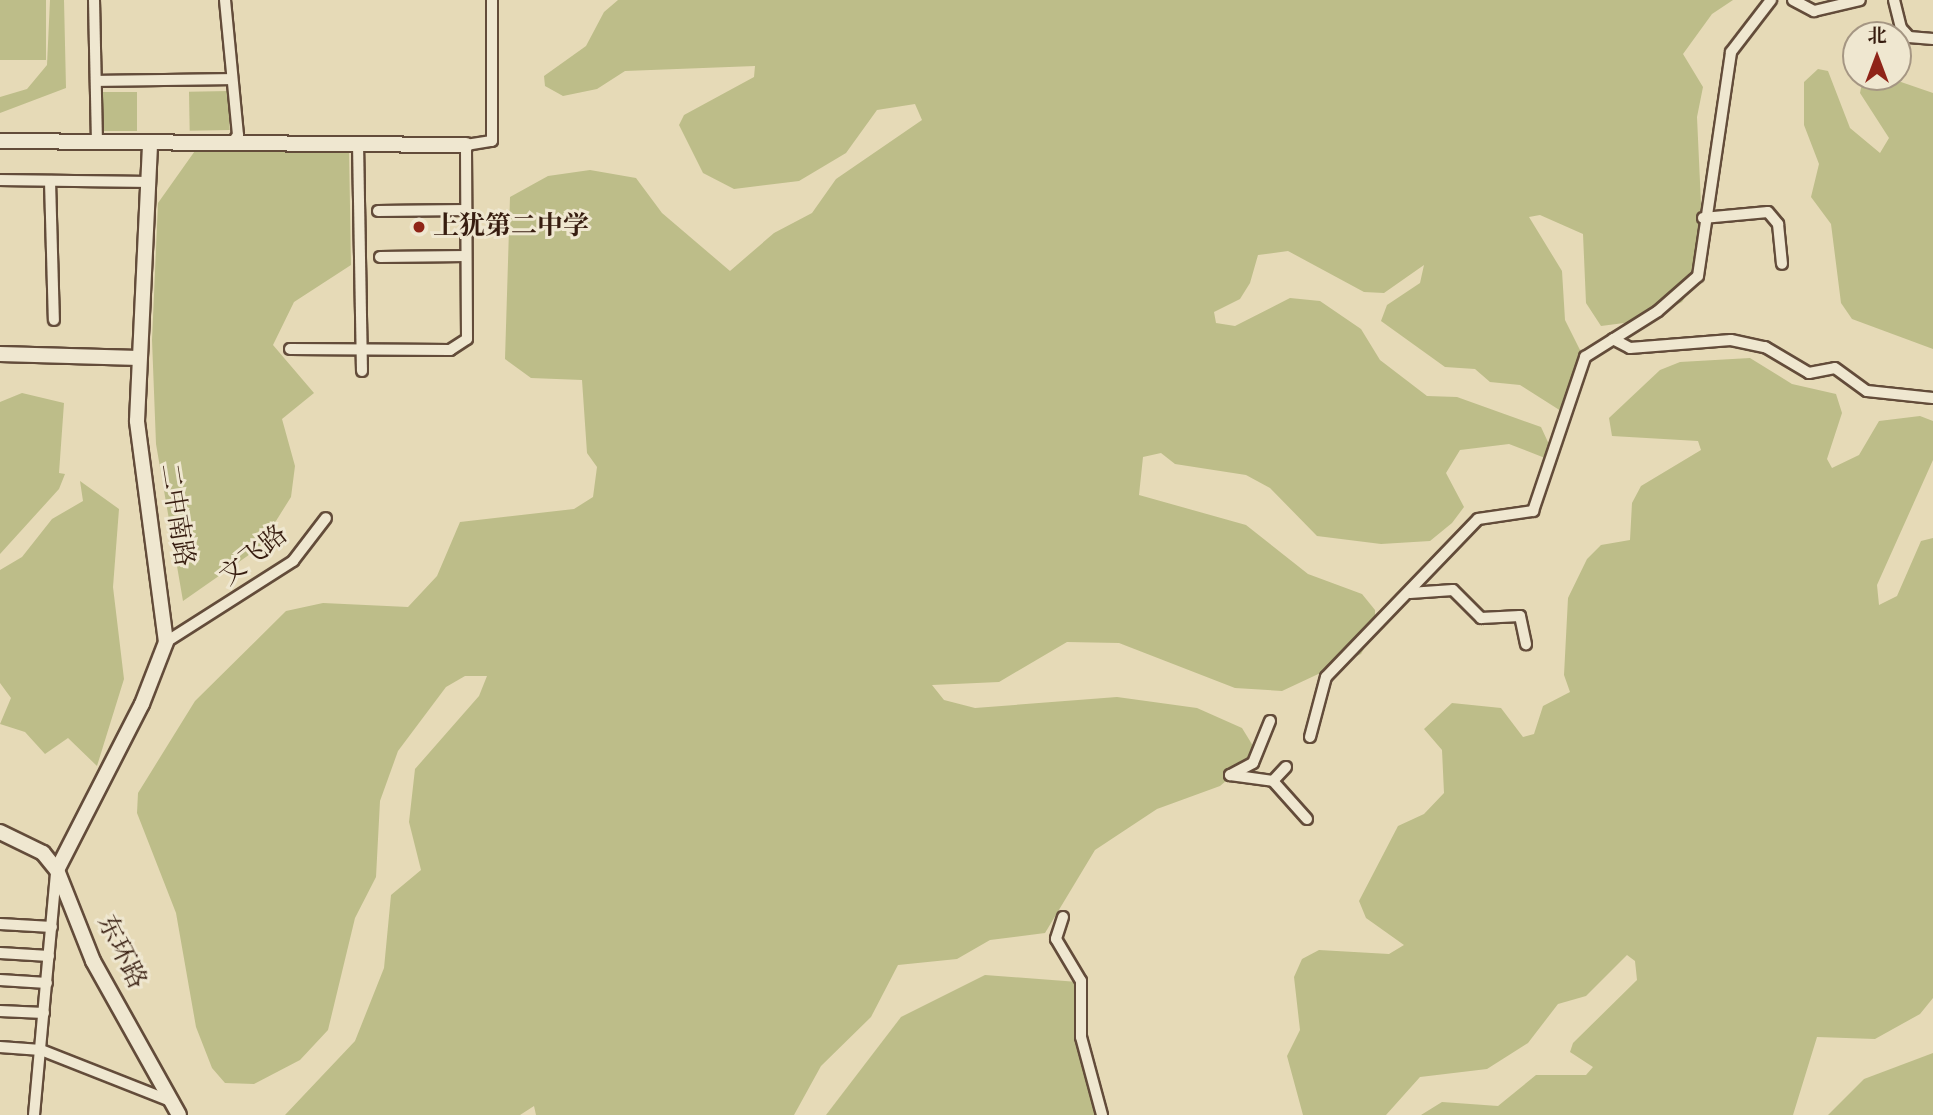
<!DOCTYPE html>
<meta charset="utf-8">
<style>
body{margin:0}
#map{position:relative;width:1933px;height:1115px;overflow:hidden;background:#e6dab7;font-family:"IM FELL English","Noto Serif SC",serif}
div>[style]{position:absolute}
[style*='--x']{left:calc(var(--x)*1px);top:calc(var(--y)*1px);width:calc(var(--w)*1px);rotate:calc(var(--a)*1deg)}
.green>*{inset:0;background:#bdbd89;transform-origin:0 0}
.roads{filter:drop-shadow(2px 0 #634c3a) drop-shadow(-2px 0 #634c3a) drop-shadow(0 2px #634c3a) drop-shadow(0 -2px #634c3a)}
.minor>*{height:10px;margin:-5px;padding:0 5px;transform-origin:5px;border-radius:5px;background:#efe7d0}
.tertiary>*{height:14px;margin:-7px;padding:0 7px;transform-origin:7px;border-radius:7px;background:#efe7d0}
.dots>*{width:19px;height:19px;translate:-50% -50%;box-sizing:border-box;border:4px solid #efe7d0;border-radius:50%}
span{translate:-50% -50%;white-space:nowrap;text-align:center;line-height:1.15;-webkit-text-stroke:6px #efe7d0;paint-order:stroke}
.poi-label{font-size:26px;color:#371d10;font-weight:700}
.left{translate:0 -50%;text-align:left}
.street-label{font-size:26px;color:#371d10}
.north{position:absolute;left:1842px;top:21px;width:70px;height:70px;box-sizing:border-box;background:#efe7d0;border:2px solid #a59683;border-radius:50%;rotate:0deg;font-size:19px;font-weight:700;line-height:28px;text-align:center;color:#371d10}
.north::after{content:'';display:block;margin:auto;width:24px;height:32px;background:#8f2418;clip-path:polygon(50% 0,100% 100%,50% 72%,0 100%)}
</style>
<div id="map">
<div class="green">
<div style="left:0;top:0;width:46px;height:60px"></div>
<div style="clip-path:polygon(50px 0,64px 0,66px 88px,0 113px,0 97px,27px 89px,47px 65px)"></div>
<div style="clip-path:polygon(618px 0,1733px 0,1712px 14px,1683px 54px,1703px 87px,1697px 117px,1704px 269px,1682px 302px,1647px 320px,1601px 326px,1586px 303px,1583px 234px,1540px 215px,1529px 217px,1562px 271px,1565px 320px,1581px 352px,1580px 372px,1561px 411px,1520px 385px,1490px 382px,1475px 369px,1445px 367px,1381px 321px,1387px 305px,1420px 283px,1424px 265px,1384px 293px,1364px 292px,1288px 251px,1258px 255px,1250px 283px,1240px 299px,1214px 312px,1216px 323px,1235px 326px,1290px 298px,1320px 301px,1361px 329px,1380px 360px,1427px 396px,1457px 397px,1541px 427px,1553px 453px,1545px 458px,1509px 444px,1460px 450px,1446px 473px,1464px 507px,1452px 523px,1430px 541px,1381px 544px,1317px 536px,1270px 488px,1246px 475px,1175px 464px,1161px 453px,1143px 457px,1139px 495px,1246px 525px,1308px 574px,1362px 594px,1375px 610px,1375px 629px,1361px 654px,1282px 691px,1235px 688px,1119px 643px,1067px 642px,999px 682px,932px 685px,944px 700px,975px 708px,1117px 697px,1197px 708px,1242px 728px,1258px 754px,1220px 786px,1157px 809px,1095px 850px,1045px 933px,990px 940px,957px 959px,898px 965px,871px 1017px,821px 1066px,794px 1115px,536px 1115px,534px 1106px,520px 1115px,285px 1115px,355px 1041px,384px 968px,391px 895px,421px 870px,409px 822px,415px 769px,479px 696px,487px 676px,465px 676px,446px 687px,398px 751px,380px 801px,376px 877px,355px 918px,328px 1030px,300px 1060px,254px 1084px,225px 1083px,212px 1068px,196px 1027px,176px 913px,137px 813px,138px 793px,195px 701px,286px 611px,323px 603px,408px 607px,437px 576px,460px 522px,574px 509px,593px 497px,597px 467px,587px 453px,582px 380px,531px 378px,505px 359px,510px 197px,548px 176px,590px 170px,636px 178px,662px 213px,730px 271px,774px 233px,812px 213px,836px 179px,922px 120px,915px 104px,877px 110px,846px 153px,799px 181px,734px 189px,703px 173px,679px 125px,684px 115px,754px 77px,755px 66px,625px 71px,597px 89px,563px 96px,545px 86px,544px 76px,586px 46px,604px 12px)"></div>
<div style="clip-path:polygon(1818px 69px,1828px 71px,1850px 128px,1880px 153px,1889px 138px,1860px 93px,1862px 83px,1901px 82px,1933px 93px,1933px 349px,1852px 319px,1841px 303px,1831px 224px,1811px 197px,1819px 164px,1804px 125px,1804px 82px)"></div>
<div style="left:229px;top:91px;width:39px;height:40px;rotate:89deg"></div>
<div style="left:97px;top:92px;width:40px;height:39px"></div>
<div style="clip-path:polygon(349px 147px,351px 265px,294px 302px,273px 345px,314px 393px,282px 419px,295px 466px,291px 497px,259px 548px,183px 601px,156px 444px,152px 340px,158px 203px,197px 148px)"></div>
<div style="clip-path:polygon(1750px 358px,1792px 384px,1836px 394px,1842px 413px,1827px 459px,1832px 468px,1859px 455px,1879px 421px,1920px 416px,1933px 421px,1933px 460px,1877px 585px,1879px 605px,1897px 596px,1921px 541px,1933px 538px,1933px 998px,1920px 1014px,1875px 1039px,1817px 1037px,1793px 1115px,1421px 1115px,1442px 1102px,1498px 1106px,1536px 1075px,1586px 1075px,1593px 1067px,1570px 1052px,1573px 1043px,1637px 980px,1635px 961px,1627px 955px,1586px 996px,1558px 1004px,1528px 1043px,1487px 1069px,1420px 1077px,1386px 1115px,1303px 1115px,1287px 1056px,1300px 1030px,1294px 977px,1302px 959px,1319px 950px,1389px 954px,1404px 945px,1366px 918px,1359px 901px,1398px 826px,1424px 814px,1444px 793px,1442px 750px,1424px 729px,1452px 703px,1501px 708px,1523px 737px,1534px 734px,1543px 706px,1570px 692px,1564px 675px,1568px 598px,1587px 559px,1601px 545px,1630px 540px,1632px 503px,1641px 486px,1701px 450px,1698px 441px,1612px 436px,1609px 418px,1660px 370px,1680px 362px)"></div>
<div style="clip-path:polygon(22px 393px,64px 403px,59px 473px,65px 474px,59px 489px,0 554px,0 402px)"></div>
<div style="clip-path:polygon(80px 481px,119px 509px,113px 587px,124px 679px,97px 766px,68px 738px,45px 754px,25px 732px,0 724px,11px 698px,0 683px,0 570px,22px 557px,52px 519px,83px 501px)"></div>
<div style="clip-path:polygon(985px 975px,1078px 982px,1103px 1115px,826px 1115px,901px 1017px)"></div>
<div style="clip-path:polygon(1933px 1053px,1933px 1115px,1828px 1115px,1864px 1079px)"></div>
</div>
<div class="roads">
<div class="minor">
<div style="--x:94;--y:0;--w:142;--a:88.8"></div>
<div style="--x:225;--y:0;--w:136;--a:84.5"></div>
<div style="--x:238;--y:135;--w:10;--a:127"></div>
<div style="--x:1793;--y:0;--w:24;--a:28"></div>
<div style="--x:1814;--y:11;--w:47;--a:-13.4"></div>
<div style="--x:1894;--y:0;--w:29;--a:76"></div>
<div style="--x:1901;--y:28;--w:12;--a:48"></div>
<div style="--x:1909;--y:37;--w:24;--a:5"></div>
<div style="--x:96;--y:81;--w:136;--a:-0.8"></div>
<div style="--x:358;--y:143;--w:228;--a:89"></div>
<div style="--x:0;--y:180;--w:146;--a:0.8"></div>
<div style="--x:50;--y:181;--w:139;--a:88.4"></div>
<div style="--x:378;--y:211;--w:88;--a:-0.7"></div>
<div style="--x:1703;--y:218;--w:65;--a:-5.3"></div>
<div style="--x:1768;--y:212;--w:16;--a:50"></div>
<div style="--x:1778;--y:224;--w:40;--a:84.3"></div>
<div style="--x:380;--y:257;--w:86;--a:-0.7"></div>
<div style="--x:1613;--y:339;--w:19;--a:28"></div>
<div style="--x:1630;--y:348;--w:101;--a:-4.5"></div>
<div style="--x:1731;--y:340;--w:35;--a:12"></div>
<div style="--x:1765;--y:347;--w:51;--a:30.6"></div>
<div style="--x:1809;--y:373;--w:26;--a:-11"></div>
<div style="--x:1835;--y:368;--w:39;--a:36"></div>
<div style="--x:1867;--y:391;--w:66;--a:6.1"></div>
<div style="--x:290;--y:349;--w:160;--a:0.4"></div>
<div style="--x:450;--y:350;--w:20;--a:-33"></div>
<div style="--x:467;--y:339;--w:194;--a:-90.3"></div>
<div style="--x:466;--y:145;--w:26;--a:-9"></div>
<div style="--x:492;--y:141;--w:141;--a:-90"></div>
<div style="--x:1410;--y:593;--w:43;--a:-4"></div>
<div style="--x:1453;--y:590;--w:40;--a:45"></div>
<div style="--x:1481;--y:618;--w:39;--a:-3"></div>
<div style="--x:1520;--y:616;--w:29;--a:78"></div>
<div style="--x:166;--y:642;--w:151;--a:-32.5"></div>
<div style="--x:293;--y:561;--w:54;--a:-52.5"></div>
<div style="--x:1270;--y:721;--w:45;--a:112"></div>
<div style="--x:1253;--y:763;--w:26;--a:152"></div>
<div style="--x:1230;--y:775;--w:43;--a:7.9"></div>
<div style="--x:1310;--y:737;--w:62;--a:-75.1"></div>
<div style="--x:1326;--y:677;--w:219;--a:-46.1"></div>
<div style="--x:1478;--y:519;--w:56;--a:-8.3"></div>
<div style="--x:1533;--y:511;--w:163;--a:-71.3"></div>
<div style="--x:1585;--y:357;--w:86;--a:-32.2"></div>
<div style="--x:1658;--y:311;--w:53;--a:-41.2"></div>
<div style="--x:1698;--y:276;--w:226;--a:-81.6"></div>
<div style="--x:1731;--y:52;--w:66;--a:-52.4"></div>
<div style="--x:1286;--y:767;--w:19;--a:133"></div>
<div style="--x:1273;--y:781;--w:51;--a:48.2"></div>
<div style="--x:1063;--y:917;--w:23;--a:108"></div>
<div style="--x:1056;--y:939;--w:49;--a:59.2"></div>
<div style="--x:1081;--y:981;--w:56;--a:90"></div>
<div style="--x:1081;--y:1037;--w:81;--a:74.9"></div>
<div style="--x:0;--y:924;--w:52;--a:3.3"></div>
<div style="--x:0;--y:953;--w:49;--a:3.5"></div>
<div style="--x:0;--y:980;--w:47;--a:3.7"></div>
<div style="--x:0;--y:1011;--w:44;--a:2.6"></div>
<div style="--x:0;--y:1047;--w:41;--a:4.2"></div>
<div style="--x:41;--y:1050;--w:142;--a:21.5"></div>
<div style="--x:34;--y:1115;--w:243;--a:-84.8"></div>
</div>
<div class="tertiary">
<div style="--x:0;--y:141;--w:466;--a:0.5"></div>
<div style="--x:0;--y:354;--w:139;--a:1.6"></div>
<div style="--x:0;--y:832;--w:48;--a:26"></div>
<div style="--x:43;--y:853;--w:22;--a:51"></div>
<div style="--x:57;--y:870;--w:98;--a:68.4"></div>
<div style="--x:93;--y:961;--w:176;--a:60.8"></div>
<div style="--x:57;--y:870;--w:186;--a:-62.9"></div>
<div style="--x:142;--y:704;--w:66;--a:-68.8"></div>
<div style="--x:166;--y:642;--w:223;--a:-97.5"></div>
<div style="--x:137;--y:421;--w:278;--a:-87.3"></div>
</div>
</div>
<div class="dots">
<div style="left:419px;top:227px;background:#8f2418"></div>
</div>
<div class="poi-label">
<span class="left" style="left:433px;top:227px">上犹第二中学</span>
</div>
<div class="street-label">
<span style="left:176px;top:515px;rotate:81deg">二中南路</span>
<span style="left:254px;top:556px;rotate:-39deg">文飞路</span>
<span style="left:121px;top:952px;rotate:64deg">东环路</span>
</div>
<div class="north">北</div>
</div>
